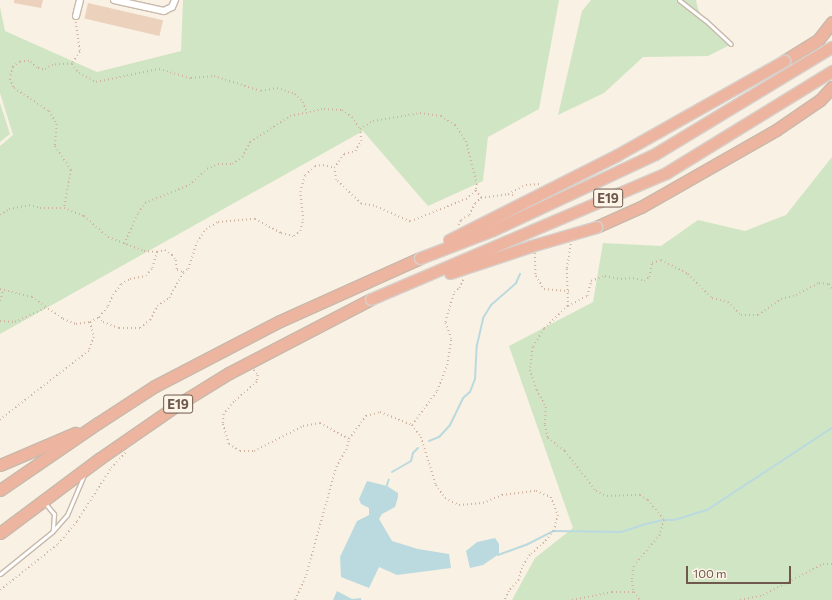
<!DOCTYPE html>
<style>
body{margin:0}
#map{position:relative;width:832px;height:600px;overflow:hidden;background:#f9f1e3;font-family:Commissioner,sans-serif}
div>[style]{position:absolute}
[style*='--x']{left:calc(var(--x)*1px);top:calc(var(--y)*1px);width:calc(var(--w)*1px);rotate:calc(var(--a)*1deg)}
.green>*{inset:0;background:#d0e5c3}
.water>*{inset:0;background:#badae0}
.stream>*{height:2px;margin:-1px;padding:0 1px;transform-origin:1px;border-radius:1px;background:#badae0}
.building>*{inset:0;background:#ecd1bd;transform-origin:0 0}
.path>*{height:1.5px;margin-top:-0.75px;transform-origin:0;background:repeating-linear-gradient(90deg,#d0b4a1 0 1px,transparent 0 4px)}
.roads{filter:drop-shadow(1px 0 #c8b9ab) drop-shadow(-1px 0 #c8b9ab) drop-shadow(0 1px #c8b9ab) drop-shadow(0 -1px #c8b9ab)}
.lane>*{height:3px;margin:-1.5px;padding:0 1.5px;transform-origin:1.5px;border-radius:1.5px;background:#fff}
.street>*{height:6px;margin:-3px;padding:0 3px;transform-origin:3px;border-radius:3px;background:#fff}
.highway>*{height:11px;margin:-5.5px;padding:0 5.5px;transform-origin:5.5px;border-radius:5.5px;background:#edb5a0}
.bridges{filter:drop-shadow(1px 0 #d6d1cd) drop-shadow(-1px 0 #d6d1cd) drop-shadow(0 1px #d6d1cd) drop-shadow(0 -1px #d6d1cd)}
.highway-bridge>*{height:11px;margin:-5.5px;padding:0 5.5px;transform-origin:5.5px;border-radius:5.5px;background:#edb5a0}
span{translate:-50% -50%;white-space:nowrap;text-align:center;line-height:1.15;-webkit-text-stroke:4px #fdf5e8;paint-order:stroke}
.shield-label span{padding:1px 3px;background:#fdf5e8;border:1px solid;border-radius:3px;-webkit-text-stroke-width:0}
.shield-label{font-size:13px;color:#6e594c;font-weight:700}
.scale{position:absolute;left:686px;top:566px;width:105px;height:18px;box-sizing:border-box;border:2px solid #6e594c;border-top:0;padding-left:5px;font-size:12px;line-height:14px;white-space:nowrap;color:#6e594c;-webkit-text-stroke:3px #fdf5e8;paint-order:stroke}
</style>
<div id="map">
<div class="green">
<div style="clip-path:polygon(183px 0,559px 0,539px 109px,488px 137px,483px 181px,428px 206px,363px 131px,0 334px,0 146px,13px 135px,0 93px,0 7px,5px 31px,97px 72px,181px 51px)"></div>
<div style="clip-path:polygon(591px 0,696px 0,698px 9px,705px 23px,721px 39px,730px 45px,708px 56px,643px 57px,604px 93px,558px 115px,582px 11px)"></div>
<div style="clip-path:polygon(0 103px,10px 134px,0 142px)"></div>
<div style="clip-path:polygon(832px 157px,832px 600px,512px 600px,535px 558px,573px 528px,509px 346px,593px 302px,603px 243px,661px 246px,698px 220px,745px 231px,786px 215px)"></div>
</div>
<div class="water">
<div style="clip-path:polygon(367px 481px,387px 486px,398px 493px,398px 497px,395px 507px,382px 514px,379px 519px,392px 541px,418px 549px,449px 554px,451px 568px,397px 575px,379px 567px,369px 588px,341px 577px,340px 557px,357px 521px,369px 515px,369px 508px,361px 504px,359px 499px)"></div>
<div style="clip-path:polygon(495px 538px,499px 544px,499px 554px,483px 565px,470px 568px,466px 551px,477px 542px)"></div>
<div style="clip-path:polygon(337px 591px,352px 599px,361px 598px,361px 600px,333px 600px)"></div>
</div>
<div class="stream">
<div style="--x:429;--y:441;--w:11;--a:-22"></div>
<div style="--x:439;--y:437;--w:16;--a:-47"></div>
<div style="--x:450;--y:425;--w:30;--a:-64"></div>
<div style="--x:463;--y:398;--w:9;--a:-41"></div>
<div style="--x:470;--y:392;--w:14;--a:-69"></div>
<div style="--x:475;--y:379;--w:34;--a:-87"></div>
<div style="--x:477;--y:345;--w:28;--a:-77"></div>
<div style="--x:483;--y:318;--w:15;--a:-58"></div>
<div style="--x:491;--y:305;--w:33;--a:-41"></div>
<div style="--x:516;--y:283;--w:10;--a:-66"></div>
<div style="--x:392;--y:472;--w:22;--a:-30"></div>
<div style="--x:411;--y:461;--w:8;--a:-76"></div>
<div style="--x:413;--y:453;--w:7;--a:-45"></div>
<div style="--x:386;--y:488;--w:9;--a:-72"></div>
<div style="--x:498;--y:555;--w:30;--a:-20"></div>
<div style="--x:526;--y:545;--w:31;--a:-27"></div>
<div style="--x:554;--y:531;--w:67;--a:0.9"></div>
<div style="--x:621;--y:532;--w:22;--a:-18"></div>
<div style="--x:642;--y:525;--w:23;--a:-13"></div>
<div style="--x:664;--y:520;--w:10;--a:0"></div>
<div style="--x:674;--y:520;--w:34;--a:-17"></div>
<div style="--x:707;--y:510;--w:149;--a:-33.3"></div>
</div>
<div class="building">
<div style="clip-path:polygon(14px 0,43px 0,41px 8px,14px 3px)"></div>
<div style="left:88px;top:3px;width:77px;height:16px;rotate:13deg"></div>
</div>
<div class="path">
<div style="--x:76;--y:22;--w:30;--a:82"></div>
<div style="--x:80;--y:52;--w:14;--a:124"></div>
<div style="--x:72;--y:64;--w:19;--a:177"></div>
<div style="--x:53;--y:65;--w:11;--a:153"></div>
<div style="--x:43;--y:70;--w:6;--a:-162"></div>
<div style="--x:37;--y:68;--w:11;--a:-139"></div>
<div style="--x:29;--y:61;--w:9;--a:174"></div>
<div style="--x:20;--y:62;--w:9;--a:144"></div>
<div style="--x:13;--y:67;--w:12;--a:104"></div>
<div style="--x:10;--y:79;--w:10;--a:66"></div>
<div style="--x:14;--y:88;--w:42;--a:33.3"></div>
<div style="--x:49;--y:111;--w:15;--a:58"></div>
<div style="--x:57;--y:124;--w:22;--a:95"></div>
<div style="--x:55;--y:146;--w:29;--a:56"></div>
<div style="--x:71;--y:170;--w:39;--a:100"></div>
<div style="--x:64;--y:208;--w:22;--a:22"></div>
<div style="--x:84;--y:216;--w:32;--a:41"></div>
<div style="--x:108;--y:237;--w:39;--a:21"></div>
<div style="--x:144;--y:251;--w:13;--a:4"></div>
<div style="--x:72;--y:64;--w:11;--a:52"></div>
<div style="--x:79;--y:73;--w:19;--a:28"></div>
<div style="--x:96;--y:82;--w:64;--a:-11.7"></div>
<div style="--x:159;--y:69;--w:33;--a:16"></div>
<div style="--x:191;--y:78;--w:23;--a:-5"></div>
<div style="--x:214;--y:76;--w:49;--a:17.7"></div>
<div style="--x:261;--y:91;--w:16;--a:-11"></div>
<div style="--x:277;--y:88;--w:19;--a:18"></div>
<div style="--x:295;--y:94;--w:11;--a:45"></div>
<div style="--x:303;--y:102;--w:12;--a:70"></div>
<div style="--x:508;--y:194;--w:20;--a:-27"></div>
<div style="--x:526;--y:185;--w:14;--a:-4"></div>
<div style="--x:481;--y:198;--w:27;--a:-8"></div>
<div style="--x:508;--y:194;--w:8;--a:14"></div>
<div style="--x:0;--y:215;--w:11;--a:-34"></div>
<div style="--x:9;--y:209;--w:20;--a:-11"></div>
<div style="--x:29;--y:205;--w:11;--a:15"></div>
<div style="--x:40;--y:208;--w:23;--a:0"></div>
<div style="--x:458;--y:225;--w:6;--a:-59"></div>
<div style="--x:461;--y:220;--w:9;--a:-32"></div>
<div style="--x:469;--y:215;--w:13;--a:-63"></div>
<div style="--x:475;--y:203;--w:8;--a:-40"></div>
<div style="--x:481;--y:198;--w:9;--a:-126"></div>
<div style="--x:124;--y:244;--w:34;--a:-66"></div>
<div style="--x:138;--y:213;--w:12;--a:-55"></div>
<div style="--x:145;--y:203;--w:48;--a:-22.2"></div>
<div style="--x:189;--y:185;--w:24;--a:-42"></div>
<div style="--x:207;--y:169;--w:12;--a:-24"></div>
<div style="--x:218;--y:164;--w:14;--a:0"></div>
<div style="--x:232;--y:164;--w:12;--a:-35"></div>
<div style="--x:242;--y:157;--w:17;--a:-62"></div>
<div style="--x:250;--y:142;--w:48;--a:-33"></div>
<div style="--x:290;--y:116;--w:35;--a:-12"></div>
<div style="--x:324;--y:109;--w:18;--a:3"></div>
<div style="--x:342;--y:110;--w:12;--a:35"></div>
<div style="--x:352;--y:117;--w:14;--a:56"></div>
<div style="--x:571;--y:244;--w:25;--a:99"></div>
<div style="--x:567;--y:269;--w:37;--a:88"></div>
<div style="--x:568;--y:306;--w:33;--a:136"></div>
<div style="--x:544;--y:329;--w:21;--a:121"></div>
<div style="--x:533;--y:347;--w:23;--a:97"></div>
<div style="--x:530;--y:370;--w:21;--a:71"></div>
<div style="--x:537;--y:390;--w:19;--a:62"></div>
<div style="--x:546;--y:407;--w:18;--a:93"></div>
<div style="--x:545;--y:425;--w:13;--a:77"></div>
<div style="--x:548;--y:438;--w:21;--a:37"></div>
<div style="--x:565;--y:451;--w:51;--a:52.2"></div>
<div style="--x:596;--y:491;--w:12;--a:24"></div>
<div style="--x:607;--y:496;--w:33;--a:-2"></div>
<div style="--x:640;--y:495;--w:9;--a:32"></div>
<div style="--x:648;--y:500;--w:26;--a:51"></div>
<div style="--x:664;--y:520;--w:16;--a:105"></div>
<div style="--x:660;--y:535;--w:40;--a:130"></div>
<div style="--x:634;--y:566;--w:15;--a:98"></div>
<div style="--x:632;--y:581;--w:11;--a:80"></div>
<div style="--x:634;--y:592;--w:10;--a:53"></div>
<div style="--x:535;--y:253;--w:23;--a:88"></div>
<div style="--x:536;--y:276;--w:15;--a:58"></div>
<div style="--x:544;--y:289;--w:25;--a:5"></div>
<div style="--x:0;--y:289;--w:33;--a:14"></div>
<div style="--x:32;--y:297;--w:38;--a:35"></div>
<div style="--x:63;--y:319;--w:14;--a:21"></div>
<div style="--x:76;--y:324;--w:14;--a:-8"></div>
<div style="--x:90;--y:322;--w:16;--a:75"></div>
<div style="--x:94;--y:337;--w:15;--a:110"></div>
<div style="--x:89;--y:351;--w:113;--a:142.2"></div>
<div style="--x:0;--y:301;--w:11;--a:-75"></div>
<div style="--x:568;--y:306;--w:21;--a:-28"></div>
<div style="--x:587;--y:296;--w:16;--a:-75"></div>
<div style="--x:591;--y:281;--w:15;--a:-20"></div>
<div style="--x:605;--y:276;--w:16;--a:11"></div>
<div style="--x:621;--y:279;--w:12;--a:-5"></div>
<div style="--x:633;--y:278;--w:11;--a:15"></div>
<div style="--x:644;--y:281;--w:6;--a:-39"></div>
<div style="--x:649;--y:277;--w:14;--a:-78"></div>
<div style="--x:652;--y:263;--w:9;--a:-18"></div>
<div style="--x:661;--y:260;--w:30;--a:27"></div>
<div style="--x:688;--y:274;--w:34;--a:45"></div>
<div style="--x:712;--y:298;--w:16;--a:14"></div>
<div style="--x:728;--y:302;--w:18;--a:45"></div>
<div style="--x:741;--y:315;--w:17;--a:0"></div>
<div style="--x:758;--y:315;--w:28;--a:-35"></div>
<div style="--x:781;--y:299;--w:16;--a:-15"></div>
<div style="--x:796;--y:295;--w:26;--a:-28"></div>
<div style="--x:819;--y:283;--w:10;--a:6"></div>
<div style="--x:829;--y:284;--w:6;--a:59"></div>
<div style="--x:99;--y:317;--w:6;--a:51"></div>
<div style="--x:103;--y:322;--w:17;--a:21"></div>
<div style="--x:119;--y:328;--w:21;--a:0"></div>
<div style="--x:140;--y:328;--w:13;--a:-39"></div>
<div style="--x:150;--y:320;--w:16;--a:-63"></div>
<div style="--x:157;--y:306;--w:14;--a:-34"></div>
<div style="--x:169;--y:298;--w:29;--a:-61"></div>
<div style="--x:0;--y:321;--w:15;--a:4"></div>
<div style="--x:15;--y:322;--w:35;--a:-25"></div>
<div style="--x:90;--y:322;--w:10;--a:-29"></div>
<div style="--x:99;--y:317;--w:14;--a:-51"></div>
<div style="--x:108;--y:306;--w:12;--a:-66"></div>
<div style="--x:113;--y:295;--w:14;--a:-54"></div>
<div style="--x:121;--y:284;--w:10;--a:-29"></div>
<div style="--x:130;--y:279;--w:16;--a:-11"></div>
<div style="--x:146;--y:276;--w:10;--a:-53"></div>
<div style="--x:152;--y:268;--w:17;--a:-73"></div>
<div style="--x:157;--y:252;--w:8;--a:-14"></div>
<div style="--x:165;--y:250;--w:9;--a:36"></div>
<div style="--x:172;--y:255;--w:6;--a:51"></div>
<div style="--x:176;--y:260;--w:10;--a:84"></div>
<div style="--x:177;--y:270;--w:6;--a:18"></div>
<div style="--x:183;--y:272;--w:6;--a:-31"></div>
<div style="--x:188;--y:269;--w:28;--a:-72"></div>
<div style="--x:197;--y:242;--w:16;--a:-55"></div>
<div style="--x:206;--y:229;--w:14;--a:-30"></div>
<div style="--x:218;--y:222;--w:37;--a:-5"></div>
<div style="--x:255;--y:219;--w:30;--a:28"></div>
<div style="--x:281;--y:233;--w:13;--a:13"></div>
<div style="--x:294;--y:236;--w:8;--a:-40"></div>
<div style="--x:300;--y:231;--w:11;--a:-75"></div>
<div style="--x:303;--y:220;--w:28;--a:-96"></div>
<div style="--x:300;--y:192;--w:18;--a:-74"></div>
<div style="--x:305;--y:175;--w:13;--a:-42"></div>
<div style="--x:315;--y:166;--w:8;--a:-7"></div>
<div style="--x:323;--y:165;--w:11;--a:15"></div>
<div style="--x:334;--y:168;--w:17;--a:-54"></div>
<div style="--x:344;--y:154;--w:11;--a:-15"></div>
<div style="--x:355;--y:151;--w:12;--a:-59"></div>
<div style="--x:361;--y:141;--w:12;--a:-95"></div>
<div style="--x:360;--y:129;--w:15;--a:-32"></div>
<div style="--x:373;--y:121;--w:48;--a:-9.7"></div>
<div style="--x:420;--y:113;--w:21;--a:8"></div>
<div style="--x:441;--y:116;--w:17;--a:33"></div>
<div style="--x:455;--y:125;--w:19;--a:55"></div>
<div style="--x:466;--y:141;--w:44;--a:75.7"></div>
<div style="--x:477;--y:184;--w:7;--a:98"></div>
<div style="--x:476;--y:191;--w:12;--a:138"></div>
<div style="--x:467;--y:199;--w:61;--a:158"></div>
<div style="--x:410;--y:222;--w:39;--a:-156"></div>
<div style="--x:374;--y:206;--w:13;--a:-171"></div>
<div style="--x:361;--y:204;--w:35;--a:-136"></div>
<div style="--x:336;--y:180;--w:12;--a:-99"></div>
<div style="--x:254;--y:370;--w:6;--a:51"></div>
<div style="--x:258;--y:375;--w:7;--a:98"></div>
<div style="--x:257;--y:382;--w:30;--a:139"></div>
<div style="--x:234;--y:402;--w:16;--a:130"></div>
<div style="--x:224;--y:414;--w:10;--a:96"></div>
<div style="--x:223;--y:424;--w:21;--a:73"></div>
<div style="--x:229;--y:444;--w:13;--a:32"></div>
<div style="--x:240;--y:451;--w:14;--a:0"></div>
<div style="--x:254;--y:451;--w:55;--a:-27"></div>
<div style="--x:303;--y:426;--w:17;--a:-10"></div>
<div style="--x:320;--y:423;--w:33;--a:29"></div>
<div style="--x:412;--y:425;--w:42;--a:-53.7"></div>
<div style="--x:437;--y:391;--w:28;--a:-69"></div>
<div style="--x:447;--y:365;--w:26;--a:-81"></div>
<div style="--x:451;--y:339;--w:18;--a:-109"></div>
<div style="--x:445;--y:322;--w:31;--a:-73"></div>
<div style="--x:454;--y:292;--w:6;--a:-39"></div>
<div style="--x:459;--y:288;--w:11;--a:-63"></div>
<div style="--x:0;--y:590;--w:74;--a:-38.4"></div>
<div style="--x:58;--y:544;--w:30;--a:-50"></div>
<div style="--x:77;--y:521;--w:63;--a:-57.3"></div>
<div style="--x:111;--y:468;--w:22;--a:-47"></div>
<div style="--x:295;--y:600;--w:27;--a:-66"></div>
<div style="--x:306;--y:575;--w:112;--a:-74.5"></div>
<div style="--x:336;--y:467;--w:20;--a:-60"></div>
<div style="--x:346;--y:450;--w:11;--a:-75"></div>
<div style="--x:349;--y:439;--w:29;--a:-54"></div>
<div style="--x:366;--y:416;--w:15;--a:-16"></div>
<div style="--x:380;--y:412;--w:35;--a:22"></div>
<div style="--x:412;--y:425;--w:15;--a:53"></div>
<div style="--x:421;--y:437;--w:50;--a:72.6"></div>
<div style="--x:436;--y:485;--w:16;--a:55"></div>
<div style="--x:445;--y:498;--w:16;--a:27"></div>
<div style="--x:459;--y:505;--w:24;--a:-5"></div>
<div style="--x:483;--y:503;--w:21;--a:-23"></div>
<div style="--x:502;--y:495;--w:34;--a:-7"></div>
<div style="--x:536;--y:491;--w:16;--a:22"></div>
<div style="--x:551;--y:497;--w:19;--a:69"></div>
<div style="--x:558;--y:515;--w:16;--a:104"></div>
<div style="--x:554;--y:531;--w:16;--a:130"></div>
<div style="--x:544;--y:543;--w:18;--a:139"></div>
<div style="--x:530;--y:555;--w:15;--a:122"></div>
<div style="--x:522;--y:568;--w:12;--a:104"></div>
<div style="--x:519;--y:580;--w:15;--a:132"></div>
<div style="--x:509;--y:591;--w:10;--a:114"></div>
<div style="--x:572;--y:600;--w:41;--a:-11.3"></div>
<div style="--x:612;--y:592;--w:21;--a:0"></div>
<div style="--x:740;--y:600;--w:24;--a:-12"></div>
<div style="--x:763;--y:595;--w:68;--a:-27.3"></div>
<div style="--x:823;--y:564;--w:9;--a:0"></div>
</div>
<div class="roads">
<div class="lane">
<div style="--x:679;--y:0;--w:33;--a:38"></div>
<div style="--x:705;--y:20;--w:35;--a:43"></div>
<div style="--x:44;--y:502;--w:16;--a:50"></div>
<div style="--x:54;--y:514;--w:16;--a:94"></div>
<div style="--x:0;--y:574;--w:67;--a:-38.9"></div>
<div style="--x:52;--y:532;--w:23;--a:-49"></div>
<div style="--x:67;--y:515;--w:43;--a:-67"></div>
</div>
<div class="street">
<div style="--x:114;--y:0;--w:51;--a:12.4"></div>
<div style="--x:164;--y:11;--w:9;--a:-27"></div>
<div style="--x:172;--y:7;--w:8;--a:-67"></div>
<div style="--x:76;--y:16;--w:16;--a:-76"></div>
</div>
<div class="highway">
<div style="--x:784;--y:61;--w:40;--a:-32"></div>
<div style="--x:818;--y:40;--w:23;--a:-52"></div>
<div style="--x:596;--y:227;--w:49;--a:-24"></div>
<div style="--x:641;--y:207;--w:155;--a:-29.7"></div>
<div style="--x:776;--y:130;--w:53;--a:-34.3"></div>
<div style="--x:820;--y:100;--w:18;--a:-47"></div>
<div style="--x:0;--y:465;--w:82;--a:-23.1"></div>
<div style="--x:0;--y:490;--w:119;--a:-34.4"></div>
<div style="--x:98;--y:423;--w:68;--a:-33"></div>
<div style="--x:155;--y:386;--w:141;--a:-27.5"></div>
<div style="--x:280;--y:321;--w:154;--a:-24.2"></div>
<div style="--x:0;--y:533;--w:124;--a:-36.8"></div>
<div style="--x:99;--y:459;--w:95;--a:-34.7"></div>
<div style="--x:177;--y:405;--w:61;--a:-31.6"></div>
<div style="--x:229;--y:373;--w:160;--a:-27.5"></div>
</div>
</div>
<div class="bridges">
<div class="highway-bridge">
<div style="--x:449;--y:240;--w:188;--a:-26.8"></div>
<div style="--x:617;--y:155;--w:192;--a:-29.4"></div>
<div style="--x:420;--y:258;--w:78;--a:-21"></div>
<div style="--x:493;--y:230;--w:179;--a:-25.1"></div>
<div style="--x:655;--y:154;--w:207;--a:-31.2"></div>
<div style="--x:450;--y:273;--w:85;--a:-18.4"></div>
<div style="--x:531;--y:246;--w:68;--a:-16.3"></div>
<div style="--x:371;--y:299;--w:321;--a:-23.1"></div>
<div style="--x:666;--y:173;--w:195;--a:-31.6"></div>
</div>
</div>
<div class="shield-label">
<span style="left:608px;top:198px">E19</span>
<span style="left:178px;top:404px">E19</span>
</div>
<div class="scale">100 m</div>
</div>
